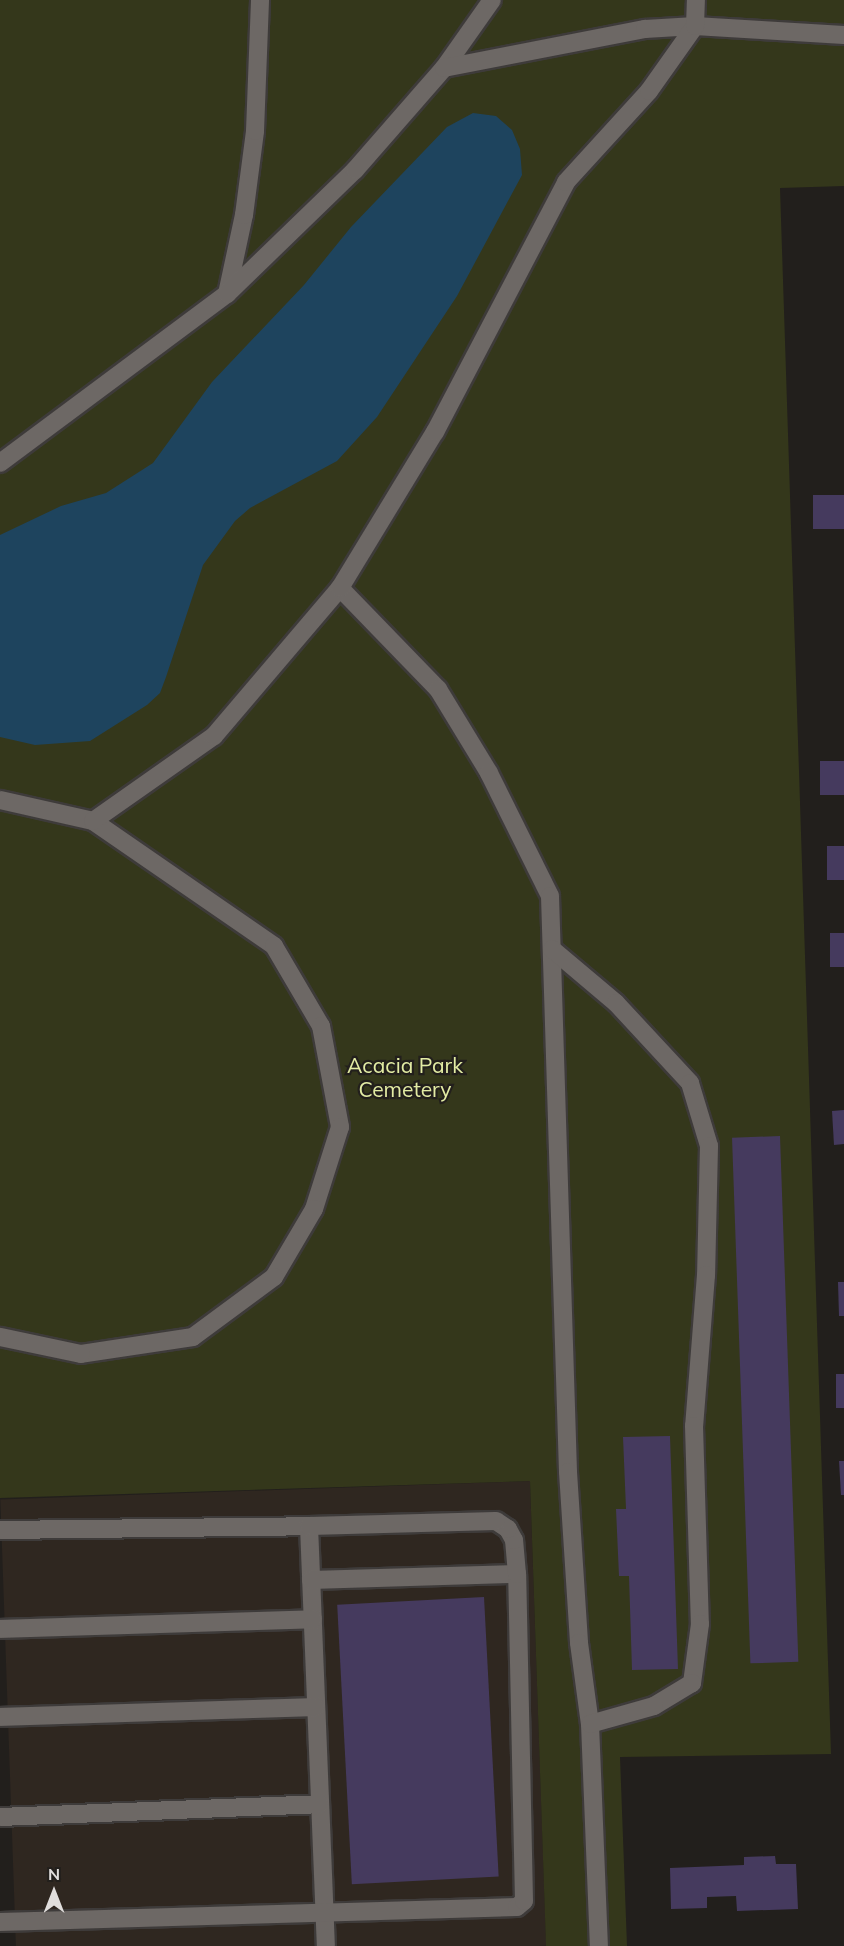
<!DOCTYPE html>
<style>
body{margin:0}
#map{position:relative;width:844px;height:1946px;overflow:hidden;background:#221f1c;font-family:Mulish,sans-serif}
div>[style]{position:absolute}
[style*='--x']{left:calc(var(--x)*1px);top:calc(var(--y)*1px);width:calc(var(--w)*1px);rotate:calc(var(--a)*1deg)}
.built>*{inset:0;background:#2f2720;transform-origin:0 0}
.green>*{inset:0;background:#34371b}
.water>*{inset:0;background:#1e445e}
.building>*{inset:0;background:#453a5e;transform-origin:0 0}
.roads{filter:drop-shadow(2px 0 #3e3b3a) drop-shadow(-2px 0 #3e3b3a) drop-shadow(0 2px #3e3b3a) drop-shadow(0 -2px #3e3b3a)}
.service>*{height:18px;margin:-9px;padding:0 9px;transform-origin:9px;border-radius:9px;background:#6d6865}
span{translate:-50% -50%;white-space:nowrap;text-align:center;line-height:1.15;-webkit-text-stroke:4.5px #221f1c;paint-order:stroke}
.park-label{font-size:21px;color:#e3eca4}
.north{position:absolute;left:24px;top:1862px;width:60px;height:60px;-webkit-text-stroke:4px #221f1c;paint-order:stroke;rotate:0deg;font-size:16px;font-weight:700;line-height:24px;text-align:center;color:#e1dedc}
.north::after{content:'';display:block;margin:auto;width:21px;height:27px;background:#e1dedc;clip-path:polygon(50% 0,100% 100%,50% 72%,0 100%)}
</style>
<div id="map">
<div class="built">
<div style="left:530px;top:1481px;width:465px;height:530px;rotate:88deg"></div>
</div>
<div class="green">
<div style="clip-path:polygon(0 0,844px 0,844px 186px,780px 188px,831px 1754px,620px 1757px,627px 1946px,546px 1946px,530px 1481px,0 1498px)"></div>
</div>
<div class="water">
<div style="clip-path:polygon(473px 113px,496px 116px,512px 130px,520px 149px,522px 175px,457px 296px,377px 417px,337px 461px,250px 508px,235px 521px,203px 565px,166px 677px,160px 693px,147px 705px,90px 741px,35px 745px,0 737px,0 535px,61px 506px,106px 493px,153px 463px,212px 382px,304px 285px,351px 227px,447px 127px)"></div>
</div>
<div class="building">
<div style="left:844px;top:495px;width:34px;height:31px;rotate:90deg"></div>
<div style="left:844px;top:761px;width:34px;height:24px;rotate:90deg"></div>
<div style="left:844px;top:846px;width:34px;height:17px;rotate:90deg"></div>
<div style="left:844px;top:933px;width:34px;height:14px;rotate:90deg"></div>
<div style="clip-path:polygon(844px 1110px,844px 1144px,834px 1145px,832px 1111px)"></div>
<div style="left:780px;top:1136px;width:526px;height:48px;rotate:88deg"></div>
<div style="clip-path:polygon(838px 1282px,844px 1282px,844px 1316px,839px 1316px)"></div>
<div style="left:836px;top:1374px;width:8px;height:34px"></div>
<div style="clip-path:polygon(670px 1436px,678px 1669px,632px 1670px,629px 1576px,619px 1576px,616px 1509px,626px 1509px,623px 1437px)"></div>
<div style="clip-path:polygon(839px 1461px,844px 1461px,844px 1495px,841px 1495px)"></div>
<div style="left:484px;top:1597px;width:280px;height:147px;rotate:87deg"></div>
<div style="clip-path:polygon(775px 1856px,776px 1864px,796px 1864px,798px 1909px,737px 1911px,736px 1896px,707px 1897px,707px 1908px,671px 1909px,670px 1868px,744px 1865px,744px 1857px)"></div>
</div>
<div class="roads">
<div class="service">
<div style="--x:444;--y:68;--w:83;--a:-54.8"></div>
<div style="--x:227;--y:294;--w:81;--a:-77.9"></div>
<div style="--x:244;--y:215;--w:85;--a:-82.5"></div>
<div style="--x:255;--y:131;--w:131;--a:-87.8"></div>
<div style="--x:0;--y:463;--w:283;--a:-36.7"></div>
<div style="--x:227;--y:294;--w:178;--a:-44.1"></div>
<div style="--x:355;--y:170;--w:135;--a:-48.9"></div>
<div style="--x:444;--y:68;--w:205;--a:-11"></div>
<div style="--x:645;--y:29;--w:50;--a:-3.4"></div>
<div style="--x:695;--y:26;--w:149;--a:3.5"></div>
<div style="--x:340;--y:588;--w:141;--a:45.9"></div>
<div style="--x:438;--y:689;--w:98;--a:58.7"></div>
<div style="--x:489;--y:773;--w:137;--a:63.6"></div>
<div style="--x:550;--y:896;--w:576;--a:88.21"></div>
<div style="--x:568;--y:1472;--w:171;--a:86.3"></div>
<div style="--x:579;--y:1643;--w:82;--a:82.3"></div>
<div style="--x:590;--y:1724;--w:222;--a:87.7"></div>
<div style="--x:0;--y:800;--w:95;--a:12.7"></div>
<div style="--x:93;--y:821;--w:220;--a:34.6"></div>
<div style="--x:274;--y:946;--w:93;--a:59.6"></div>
<div style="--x:321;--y:1026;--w:103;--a:79.3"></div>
<div style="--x:340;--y:1127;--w:86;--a:107.6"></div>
<div style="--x:314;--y:1209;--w:79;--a:120.5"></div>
<div style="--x:274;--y:1277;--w:101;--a:143.5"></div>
<div style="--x:193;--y:1337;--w:113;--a:171.4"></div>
<div style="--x:81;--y:1354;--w:83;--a:-168.1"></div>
<div style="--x:93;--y:821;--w:148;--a:-35.1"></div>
<div style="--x:214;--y:736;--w:194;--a:-49.6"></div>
<div style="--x:340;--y:588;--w:183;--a:-58.7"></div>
<div style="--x:435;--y:432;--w:282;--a:-62.3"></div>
<div style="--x:566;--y:182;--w:123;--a:-47.6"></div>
<div style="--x:649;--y:91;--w:80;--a:-54.7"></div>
<div style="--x:695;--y:26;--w:26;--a:-88"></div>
<div style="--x:552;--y:949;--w:84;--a:40.2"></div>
<div style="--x:616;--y:1003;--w:109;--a:47.2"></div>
<div style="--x:690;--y:1083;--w:66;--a:73.2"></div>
<div style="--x:709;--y:1146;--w:129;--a:91.3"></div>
<div style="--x:706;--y:1275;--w:151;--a:94.5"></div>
<div style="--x:694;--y:1426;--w:198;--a:88.3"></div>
<div style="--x:700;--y:1624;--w:60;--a:97.7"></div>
<div style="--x:692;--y:1683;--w:44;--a:148.8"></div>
<div style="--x:654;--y:1706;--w:66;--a:164.3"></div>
<div style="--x:0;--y:1530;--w:309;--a:-0.7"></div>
<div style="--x:309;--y:1526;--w:420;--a:87.7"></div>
<div style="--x:311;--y:1580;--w:206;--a:-1.7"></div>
<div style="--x:0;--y:1629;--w:313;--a:-1.8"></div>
<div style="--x:0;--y:1717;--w:316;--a:-1.8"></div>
<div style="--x:0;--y:1817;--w:320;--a:-2.3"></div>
<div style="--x:0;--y:1922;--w:517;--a:-1.66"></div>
<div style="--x:517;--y:1907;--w:9;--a:-41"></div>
<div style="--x:524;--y:1901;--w:327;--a:-91.2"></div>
<div style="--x:517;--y:1574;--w:34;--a:-95"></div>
<div style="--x:514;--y:1540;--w:13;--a:-119"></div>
<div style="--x:508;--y:1529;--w:14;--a:-146"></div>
<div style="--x:496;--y:1521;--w:187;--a:178.5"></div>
</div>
</div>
<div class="park-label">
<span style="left:405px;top:1077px">Acacia Park<br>Cemetery</span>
</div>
<div class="north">N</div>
</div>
